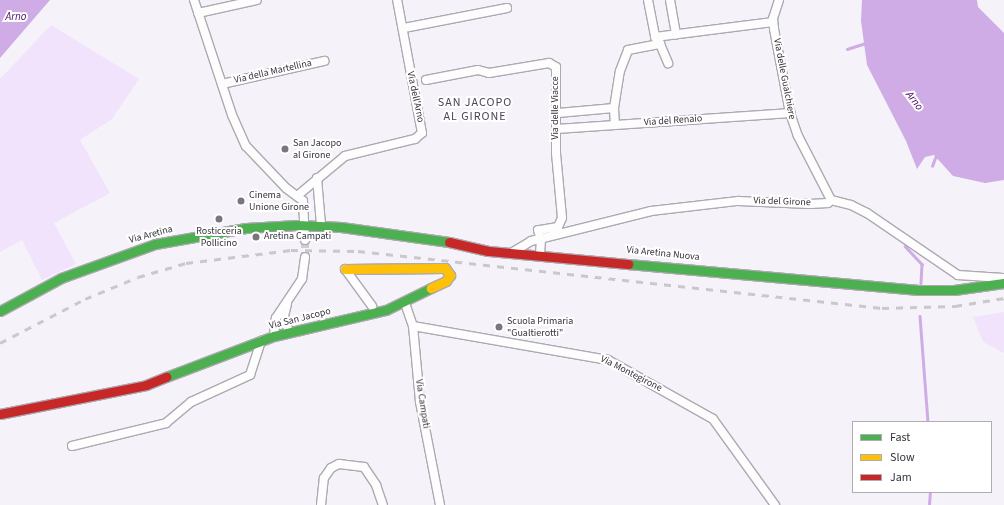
<!DOCTYPE html>
<style>
body{margin:0}
#map{position:relative;width:1004px;height:505px;overflow:hidden;background:#f6f2fa;font-family:"Source Sans 3",sans-serif}
div>[style]{position:absolute}
[style*='--x']{left:calc(var(--x)*1px);top:calc(var(--y)*1px);width:calc(var(--w)*1px);rotate:calc(var(--a)*1deg)}
.green>*{inset:0;background:#f1e3fc}
.water>*{inset:0;background:#cface5}
.stream>*{height:2.5px;margin:-1.25px;padding:0 1.25px;transform-origin:1.25px;border-radius:1.25px;background:#cface5}
.street-tunnel>*{height:8px;margin-top:-4px;transform-origin:0;background:repeating-linear-gradient(90deg,#d0ccd4 0 8px,transparent 0 12px)}
.roads{filter:drop-shadow(1px 0 #ada9b1) drop-shadow(-1px 0 #ada9b1) drop-shadow(0 1px #ada9b1) drop-shadow(0 -1px #ada9b1)}
.street>*{height:8px;margin:-4px;padding:0 4px;transform-origin:4px;border-radius:4px;background:#fefdfe}
.fast>*{height:9px;margin:-4.5px;padding:0 4.5px;transform-origin:4.5px;border-radius:4.5px;background:#4caf50}
.slow>*{height:9px;margin:-4.5px;padding:0 4.5px;transform-origin:4.5px;border-radius:4.5px;background:#ffc107}
.jam>*{height:9px;margin:-4.5px;padding:0 4.5px;transform-origin:4.5px;border-radius:4.5px;background:#c62828}
.rail>*{height:2.5px;margin-top:-1.25px;transform-origin:0;background:repeating-linear-gradient(90deg,#c9c8ca 0 7px,transparent 0 14px)}
.dots>*{width:11px;height:11px;translate:-50% -50%;box-sizing:border-box;border:2px solid #fff;border-radius:50%}
span{translate:-50% -50%;white-space:nowrap;text-align:center;line-height:1.15;-webkit-text-stroke:4px #fff;paint-order:stroke}
.street-label{font-size:10px;color:#38323c}
.poi-label{font-size:10px;color:#38323c}
.left{translate:0 -50%;text-align:left}
.water-label{font-size:11px;color:#4c0869;font-style:italic}
.quarter-label{font-size:12px;color:#4e4257;letter-spacing:1px}
.legend{position:absolute;left:852px;top:421px;width:140px;height:72px;box-sizing:border-box;background:#fff;border:1px solid #afadb1;margin:0;padding:5px 7px;list-style:none;font-size:12px;color:#38323c}
.legend li{display:flex;align-items:center;gap:8px;height:20px}
.legend b{width:20px;border:1px solid #afadb1}
</style>
<div id="map">
<div class="green">
<div style="clip-path:polygon(51px 25px,139px 79px,112px 119px,80px 140px,110px 193px,54px 223px,76px 264px,42px 280px,22px 240px,0 252px,0 79px)"></div>
<div style="clip-path:polygon(1004px 312px,1004px 353px,983px 342px,973px 317px)"></div>
</div>
<div class="water">
<div style="clip-path:polygon(0 0,50px 0,0 58px)"></div>
<div style="clip-path:polygon(862px 0,977px 0,978px 7px,1004px 33px,1004px 180px,985px 183px,953px 176px,934px 155px,925px 157px,917px 169px,906px 141px,867px 65px,861px 21px)"></div>
</div>
<div class="stream">
<div style="--x:847;--y:49;--w:19;--a:-18"></div>
<div style="--x:932;--y:166;--w:14;--a:-69"></div>
<div style="--x:905;--y:246;--w:25;--a:47"></div>
<div style="--x:922;--y:264;--w:19;--a:93"></div>
<div style="--x:920;--y:316;--w:106;--a:85.7"></div>
<div style="--x:929;--y:505;--w:13;--a:-86"></div>
</div>
<div class="street-tunnel">
<div style="--x:305;--y:240;--w:17;--a:90"></div>
</div>
<div class="roads">
<div class="street">
<div style="--x:194;--y:0;--w:121;--a:71.7"></div>
<div style="--x:232;--y:115;--w:34;--a:66"></div>
<div style="--x:246;--y:146;--w:58;--a:46.4"></div>
<div style="--x:286;--y:188;--w:21;--a:37"></div>
<div style="--x:303;--y:201;--w:39;--a:87"></div>
<div style="--x:648;--y:0;--w:38;--a:79"></div>
<div style="--x:655;--y:37;--w:119;--a:-7.2"></div>
<div style="--x:670;--y:0;--w:35;--a:80"></div>
<div style="--x:779;--y:0;--w:20;--a:108"></div>
<div style="--x:773;--y:19;--w:10;--a:84"></div>
<div style="--x:774;--y:29;--w:86;--a:79.2"></div>
<div style="--x:790;--y:113;--w:24;--a:71"></div>
<div style="--x:798;--y:136;--w:72;--a:62.7"></div>
<div style="--x:198;--y:13;--w:60;--a:-12.4"></div>
<div style="--x:404;--y:28;--w:105;--a:-11"></div>
<div style="--x:426;--y:80;--w:53;--a:-10.9"></div>
<div style="--x:478;--y:70;--w:11;--a:15"></div>
<div style="--x:489;--y:73;--w:61;--a:-9.5"></div>
<div style="--x:549;--y:63;--w:8;--a:30"></div>
<div style="--x:556;--y:67;--w:86;--a:90"></div>
<div style="--x:556;--y:153;--w:65;--a:84.7"></div>
<div style="--x:562;--y:218;--w:10;--a:114"></div>
<div style="--x:558;--y:227;--w:20;--a:171"></div>
<div style="--x:538;--y:230;--w:9;--a:72"></div>
<div style="--x:222;--y:84;--w:105;--a:-12.7"></div>
<div style="--x:614;--y:108;--w:37;--a:-81"></div>
<div style="--x:620;--y:71;--w:22;--a:-69"></div>
<div style="--x:628;--y:50;--w:33;--a:-11"></div>
<div style="--x:660;--y:44;--w:21;--a:67"></div>
<div style="--x:558;--y:113;--w:56;--a:-5.1"></div>
<div style="--x:614;--y:108;--w:17;--a:87"></div>
<div style="--x:557;--y:129;--w:234;--a:-3.9"></div>
<div style="--x:317;--y:178;--w:47;--a:85.1"></div>
<div style="--x:297;--y:196;--w:62;--a:-39.8"></div>
<div style="--x:345;--y:156;--w:72;--a:-13.7"></div>
<div style="--x:415;--y:139;--w:9;--a:-41"></div>
<div style="--x:422;--y:133;--w:135;--a:-100.6"></div>
<div style="--x:513;--y:252;--w:21;--a:-31"></div>
<div style="--x:531;--y:241;--w:124;--a:-14"></div>
<div style="--x:651;--y:211;--w:88;--a:-6.6"></div>
<div style="--x:738;--y:201;--w:72;--a:2.4"></div>
<div style="--x:810;--y:204;--w:18;--a:-3"></div>
<div style="--x:828;--y:203;--w:4;--a:-45"></div>
<div style="--x:831;--y:200;--w:21;--a:14"></div>
<div style="--x:851;--y:205;--w:18;--a:27"></div>
<div style="--x:867;--y:213;--w:110;--a:34.3"></div>
<div style="--x:958;--y:275;--w:45;--a:3.8"></div>
<div style="--x:540;--y:254;--w:15;--a:-86"></div>
<div style="--x:345;--y:269;--w:46;--a:53.9"></div>
<div style="--x:405;--y:303;--w:24;--a:71"></div>
<div style="--x:413;--y:326;--w:76;--a:84.7"></div>
<div style="--x:420;--y:402;--w:105;--a:79"></div>
<div style="--x:287;--y:304;--w:12;--a:104"></div>
<div style="--x:284;--y:316;--w:17;--a:73"></div>
<div style="--x:413;--y:326;--w:198;--a:9.9"></div>
<div style="--x:608;--y:360;--w:120;--a:29.3"></div>
<div style="--x:713;--y:419;--w:106;--a:54.2"></div>
<div style="--x:274;--y:336;--w:18;--a:-84"></div>
<div style="--x:276;--y:318;--w:47;--a:-56.3"></div>
<div style="--x:302;--y:279;--w:22;--a:-82"></div>
<div style="--x:72;--y:446;--w:97;--a:-13.7"></div>
<div style="--x:166;--y:423;--w:33;--a:-40"></div>
<div style="--x:191;--y:402;--w:65;--a:-24.6"></div>
<div style="--x:250;--y:375;--w:36;--a:-72"></div>
<div style="--x:321;--y:505;--w:27;--a:-84"></div>
<div style="--x:324;--y:478;--w:12;--a:-55"></div>
<div style="--x:331;--y:468;--w:9;--a:-27"></div>
<div style="--x:339;--y:464;--w:25;--a:7"></div>
<div style="--x:364;--y:467;--w:22;--a:56"></div>
<div style="--x:376;--y:485;--w:21;--a:71"></div>
</div>
<div class="fast">
<div style="--x:628;--y:264;--w:292;--a:5.1"></div>
<div style="--x:919;--y:290;--w:35;--a:0"></div>
<div style="--x:954;--y:290;--w:50;--a:-8"></div>
<div style="--x:0;--y:311;--w:69;--a:-28.4"></div>
<div style="--x:61;--y:278;--w:100;--a:-19.9"></div>
<div style="--x:155;--y:244;--w:92;--a:-10"></div>
<div style="--x:246;--y:228;--w:51;--a:-3.4"></div>
<div style="--x:297;--y:225;--w:44;--a:2.6"></div>
<div style="--x:341;--y:227;--w:109;--a:7.9"></div>
<div style="--x:166;--y:377;--w:116;--a:-20.8"></div>
<div style="--x:274;--y:336;--w:115;--a:-13.1"></div>
<div style="--x:386;--y:310;--w:50;--a:-26.1"></div>
</div>
<div class="slow">
<div style="--x:345;--y:269;--w:100;--a:-0.6"></div>
<div style="--x:445;--y:268;--w:9;--a:54"></div>
<div style="--x:450;--y:275;--w:7;--a:124"></div>
<div style="--x:446;--y:281;--w:17;--a:155"></div>
</div>
<div class="jam">
<div style="--x:449;--y:242;--w:40;--a:13"></div>
<div style="--x:488;--y:251;--w:141;--a:5.3"></div>
<div style="--x:0;--y:414;--w:149;--a:-11.2"></div>
<div style="--x:146;--y:385;--w:22;--a:-22"></div>
</div>
</div>
<div class="rail">
<div style="--x:0;--y:343;--w:96;--a:-27.4"></div>
<div style="--x:85;--y:299;--w:57;--a:-22.5"></div>
<div style="--x:138;--y:277;--w:50;--a:-16.3"></div>
<div style="--x:186;--y:263;--w:106;--a:-7.1"></div>
<div style="--x:291;--y:250;--w:67;--a:0.9"></div>
<div style="--x:358;--y:251;--w:527;--a:6.21"></div>
<div style="--x:882;--y:308;--w:73;--a:-1.6"></div>
<div style="--x:955;--y:306;--w:50;--a:-9.3"></div>
</div>
<div class="dots">
<div style="left:285px;top:149px;background:#7a757e"></div>
<div style="left:241px;top:201px;background:#7a757e"></div>
<div style="left:219px;top:219px;background:#7a757e"></div>
<div style="left:256px;top:237px;background:#7a757e"></div>
<div style="left:499px;top:327px;background:#7a757e"></div>
</div>
<div class="street-label">
<span style="left:273px;top:72px;rotate:-13deg">Via della Martellina</span>
<span style="left:784px;top:79px;rotate:79deg">Via delle Gualchiere</span>
<span style="left:415px;top:97px;rotate:78deg">Via dell'Arno</span>
<span style="left:556px;top:108px;rotate:-90deg">Via delle Viacce</span>
<span style="left:673px;top:121px;rotate:-4deg">Via del Renaio</span>
<span style="left:782px;top:202px;rotate:2deg">Via del Girone</span>
<span style="left:151px;top:235px;rotate:-15deg">Via Aretina</span>
<span style="left:663px;top:254px;rotate:6deg">Via Aretina Nuova</span>
<span style="left:300px;top:319px;rotate:-14deg">Via San Jacopo</span>
<span style="left:631px;top:374px;rotate:27deg">Via Montegirone</span>
<span style="left:422px;top:404px;rotate:81deg">Via Campati</span>
</div>
<div class="poi-label">
<span class="left" style="left:293px;top:149px">San Jacopo<br>al Girone</span>
<span class="left" style="left:249px;top:201px">Cinema<br>Unione Girone</span>
<span style="left:219px;top:237px">Rosticceria<br>Pollicino</span>
<span class="left" style="left:264px;top:237px">Aretina Campati</span>
<span class="left" style="left:507px;top:327px">Scuola Primaria<br>"Gualtierotti"</span>
</div>
<div class="water-label">
<span style="left:16px;top:17px">Arno</span>
<span style="left:914px;top:101px;rotate:52deg">Arno</span>
</div>
<div class="quarter-label">
<span style="left:475px;top:110px">SAN JACOPO<br>AL GIRONE</span>
</div>
<ul class="legend">
<li><b style="height:5px;background:#4caf50"></b>Fast</li>
<li><b style="height:5px;background:#ffc107"></b>Slow</li>
<li><b style="height:5px;background:#c62828"></b>Jam</li>
</ul>
</div>
